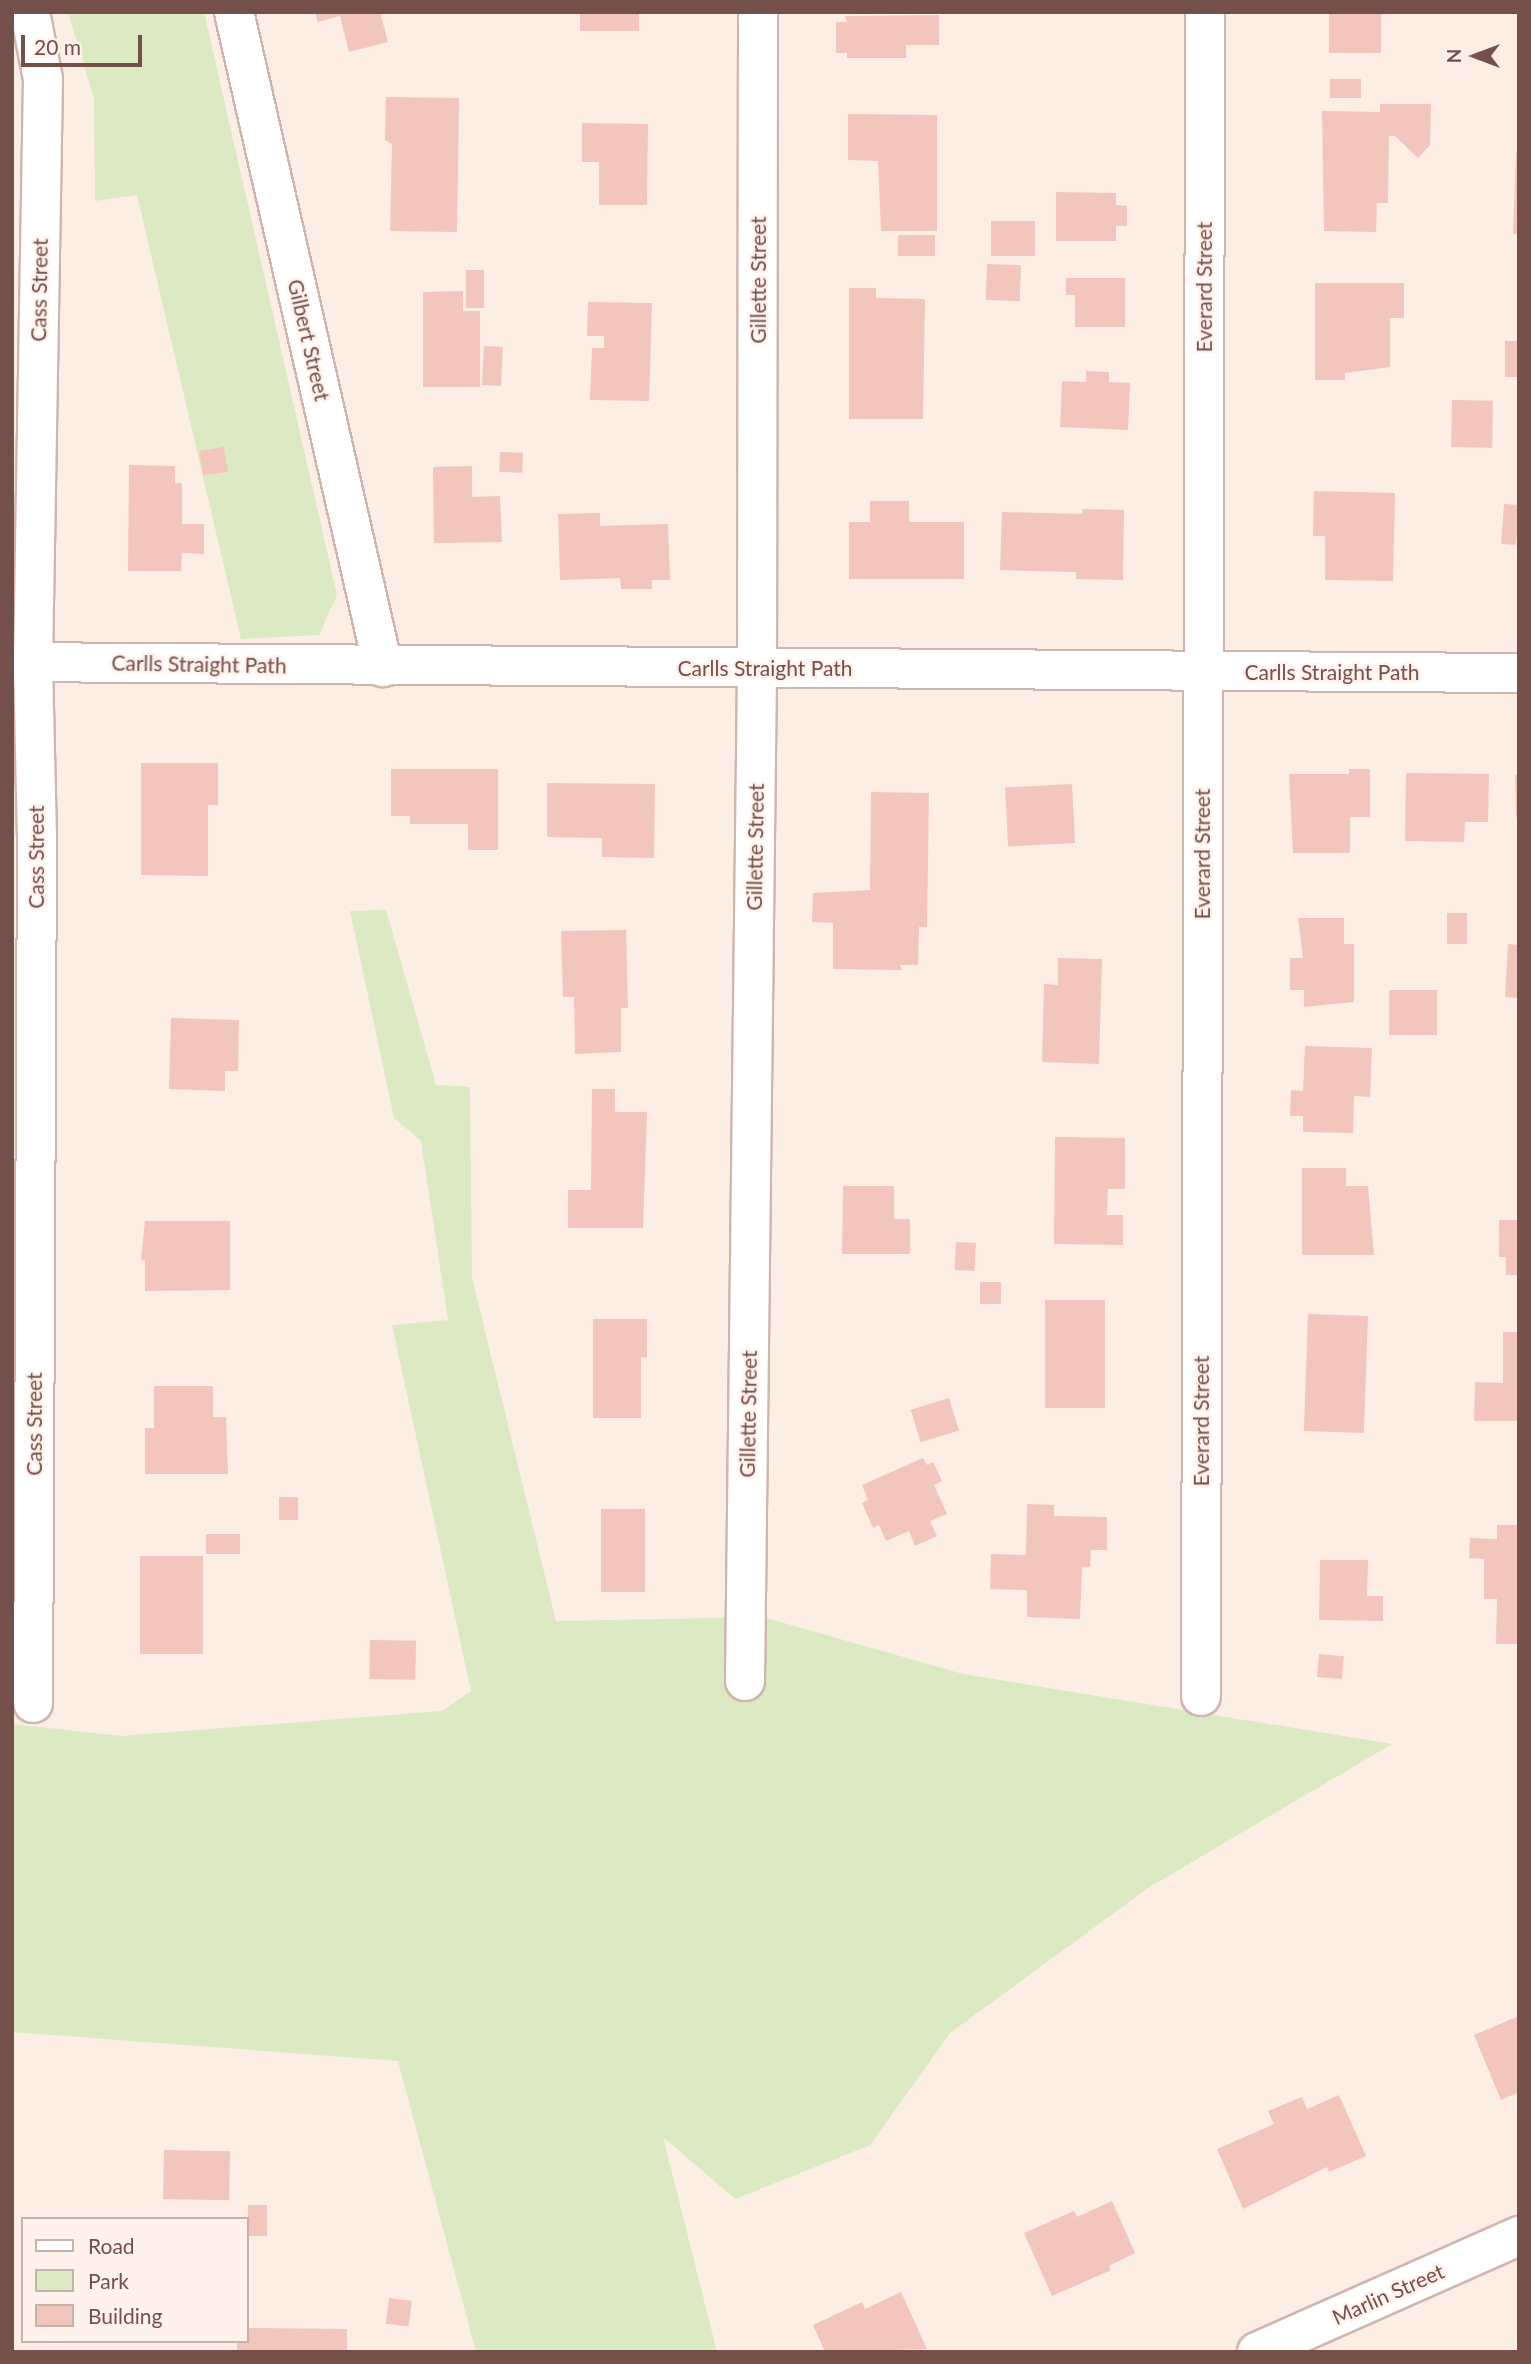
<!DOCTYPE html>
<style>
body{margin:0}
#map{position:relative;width:1531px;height:2364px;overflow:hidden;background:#fcede5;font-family:Lato,sans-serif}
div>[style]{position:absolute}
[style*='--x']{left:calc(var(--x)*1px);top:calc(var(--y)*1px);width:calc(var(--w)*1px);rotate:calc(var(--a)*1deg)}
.green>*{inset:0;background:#dceac3}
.building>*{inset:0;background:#f2c5bd;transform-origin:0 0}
.roads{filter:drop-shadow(2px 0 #d0b5ae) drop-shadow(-2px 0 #d0b5ae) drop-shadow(0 2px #d0b5ae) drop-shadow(0 -2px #d0b5ae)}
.minor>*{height:38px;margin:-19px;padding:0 19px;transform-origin:19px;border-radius:19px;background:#fff}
span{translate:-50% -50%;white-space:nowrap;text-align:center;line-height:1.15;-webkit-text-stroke:5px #fff2eb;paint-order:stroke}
.street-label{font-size:21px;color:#754f4a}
.frame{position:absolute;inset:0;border:14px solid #754f4a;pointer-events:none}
.legend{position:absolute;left:21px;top:2217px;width:228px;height:126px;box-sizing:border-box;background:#fff2eb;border:2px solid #c8b1ab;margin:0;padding:9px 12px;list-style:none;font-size:21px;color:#754f4a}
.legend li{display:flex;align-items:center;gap:14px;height:35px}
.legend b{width:35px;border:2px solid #c8b1ab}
.north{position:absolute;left:1440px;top:21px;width:70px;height:70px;-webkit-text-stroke:5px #fff2eb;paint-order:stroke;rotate:270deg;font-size:19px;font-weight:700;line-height:28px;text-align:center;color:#754f4a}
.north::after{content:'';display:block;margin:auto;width:24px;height:32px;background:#754f4a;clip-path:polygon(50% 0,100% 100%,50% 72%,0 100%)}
.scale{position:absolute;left:21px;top:35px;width:121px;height:32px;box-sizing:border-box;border:4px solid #754f4a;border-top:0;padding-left:9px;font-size:21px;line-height:24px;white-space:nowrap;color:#754f4a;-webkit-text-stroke:5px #fff2eb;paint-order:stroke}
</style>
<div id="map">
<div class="green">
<div style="clip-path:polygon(68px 12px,204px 12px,337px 595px,319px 635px,241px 639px,137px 195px,95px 201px,94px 99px)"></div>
<div style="clip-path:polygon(386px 910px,436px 1085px,470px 1087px,472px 1278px,556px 1621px,763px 1617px,963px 1674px,1392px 1744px,1148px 1888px,950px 2033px,870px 2145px,735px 2199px,663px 2137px,717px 2352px,476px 2352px,398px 2061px,12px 2032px,12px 1724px,121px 1736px,442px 1711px,471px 1691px,392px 1325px,448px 1320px,421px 1141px,394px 1118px,350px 911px)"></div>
</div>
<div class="building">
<div style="clip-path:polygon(315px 12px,380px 12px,388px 42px,349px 52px,340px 16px,318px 22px)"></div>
<div style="left:580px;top:12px;width:59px;height:19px"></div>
<div style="left:1329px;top:12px;width:52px;height:41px"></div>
<div style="clip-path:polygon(939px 15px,939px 45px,906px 45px,906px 58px,847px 58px,847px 53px,836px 53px,836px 22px,847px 22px,845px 16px)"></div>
<div style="left:1330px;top:79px;width:31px;height:19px"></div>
<div style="clip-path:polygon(386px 97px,459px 98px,457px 232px,390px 231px,392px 144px,385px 140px)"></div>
<div style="clip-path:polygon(1380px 104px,1431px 104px,1430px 145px,1418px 158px,1395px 136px,1389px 136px,1388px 203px,1377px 203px,1376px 232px,1324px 231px,1322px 111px,1380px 112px)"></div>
<div style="clip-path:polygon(848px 114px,937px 115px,937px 231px,881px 231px,878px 161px,848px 160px)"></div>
<div style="clip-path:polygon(582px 123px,648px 124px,647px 205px,599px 205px,599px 162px,582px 162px)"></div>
<div style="clip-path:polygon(1516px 152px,1519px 152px,1519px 234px,1513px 234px)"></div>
<div style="clip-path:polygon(1056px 192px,1116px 193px,1116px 205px,1127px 206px,1127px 226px,1116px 226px,1116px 241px,1056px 241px)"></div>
<div style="left:991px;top:221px;width:44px;height:35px"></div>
<div style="left:898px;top:235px;width:37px;height:21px"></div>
<div style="left:987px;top:264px;width:34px;height:36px;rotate:2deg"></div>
<div style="left:466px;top:270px;width:18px;height:38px"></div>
<div style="clip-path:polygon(1066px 278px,1125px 278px,1125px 327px,1075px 327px,1075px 295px,1066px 295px)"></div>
<div style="clip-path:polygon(1315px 283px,1404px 283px,1404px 318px,1390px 318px,1390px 367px,1345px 373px,1345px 380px,1315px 380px)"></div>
<div style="clip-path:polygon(849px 288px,876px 288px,876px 298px,925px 299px,923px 419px,849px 419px)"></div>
<div style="clip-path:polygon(463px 291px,463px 311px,480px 311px,480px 387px,423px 387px,423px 292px)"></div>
<div style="clip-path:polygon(588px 302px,652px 303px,649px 401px,590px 400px,592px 348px,604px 348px,604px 336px,587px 336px)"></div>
<div style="left:1505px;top:341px;width:14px;height:36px"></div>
<div style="left:484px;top:346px;width:19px;height:39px;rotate:3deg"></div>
<div style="clip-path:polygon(1086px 371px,1109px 372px,1109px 382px,1130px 383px,1128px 430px,1060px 427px,1062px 381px,1086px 382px)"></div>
<div style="left:1452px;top:400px;width:41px;height:47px;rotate:1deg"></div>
<div style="left:224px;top:447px;width:25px;height:25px;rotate:81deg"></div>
<div style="left:500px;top:452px;width:23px;height:20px;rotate:2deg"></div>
<div style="clip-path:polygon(129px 465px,175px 466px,175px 483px,182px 483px,182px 524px,204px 524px,204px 554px,182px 553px,181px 571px,128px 571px)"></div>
<div style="clip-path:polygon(472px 466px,472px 497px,500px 496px,502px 542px,434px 543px,433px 467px)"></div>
<div style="clip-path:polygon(1314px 491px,1395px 493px,1393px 581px,1325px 580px,1325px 536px,1313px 536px)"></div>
<div style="clip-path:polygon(870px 501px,909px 501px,909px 522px,964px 522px,964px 579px,849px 579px,849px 522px,870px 522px)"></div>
<div style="left:1504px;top:504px;width:15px;height:40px;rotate:4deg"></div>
<div style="clip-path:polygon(1082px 509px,1124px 510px,1123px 580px,1076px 579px,1076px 572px,1000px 570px,1002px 512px,1082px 514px)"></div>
<div style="clip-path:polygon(600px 513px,600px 526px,668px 524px,670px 580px,652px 580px,652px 589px,621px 589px,620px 578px,560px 580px,558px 514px)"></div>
<div style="clip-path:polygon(141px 763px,218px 763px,218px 805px,208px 805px,208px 876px,141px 875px)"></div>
<div style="clip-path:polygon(391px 769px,498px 769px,498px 850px,468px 850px,468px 824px,410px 824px,410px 816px,391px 816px)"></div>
<div style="clip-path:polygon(1349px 769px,1370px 769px,1370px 817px,1350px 817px,1350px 853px,1293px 853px,1289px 774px,1349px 774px)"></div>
<div style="clip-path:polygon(1406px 773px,1489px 774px,1488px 822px,1465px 822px,1464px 842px,1405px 841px)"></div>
<div style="clip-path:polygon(1515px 775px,1519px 775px,1519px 817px,1516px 817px)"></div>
<div style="clip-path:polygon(547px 783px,655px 784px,654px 858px,602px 857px,602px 838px,547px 837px)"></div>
<div style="left:1072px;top:784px;width:59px;height:67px;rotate:87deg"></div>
<div style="clip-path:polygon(871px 792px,929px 793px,927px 927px,919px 927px,918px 965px,900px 965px,902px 970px,833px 969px,833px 923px,812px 922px,813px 893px,870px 890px)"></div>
<div style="left:1447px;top:913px;width:20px;height:31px"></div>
<div style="clip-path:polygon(1298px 918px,1344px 918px,1344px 944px,1354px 944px,1354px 1002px,1304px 1007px,1304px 990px,1290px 990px,1290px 958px,1303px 958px)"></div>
<div style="clip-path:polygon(626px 930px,628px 1008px,621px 1008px,621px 1052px,575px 1054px,574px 997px,563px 997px,561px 931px)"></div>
<div style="clip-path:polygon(1508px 944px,1519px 945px,1519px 998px,1505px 997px)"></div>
<div style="clip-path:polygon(1058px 958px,1102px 959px,1099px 1064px,1042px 1062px,1044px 984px,1058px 985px)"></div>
<div style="left:1389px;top:990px;width:48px;height:45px"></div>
<div style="clip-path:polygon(171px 1018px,239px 1020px,238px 1071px,225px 1071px,225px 1091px,169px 1089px)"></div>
<div style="clip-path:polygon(1305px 1046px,1372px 1048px,1370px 1097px,1354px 1096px,1353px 1133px,1303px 1132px,1303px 1116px,1290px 1116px,1291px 1090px,1303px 1091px)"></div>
<div style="clip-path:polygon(592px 1089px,615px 1089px,615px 1112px,647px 1112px,643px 1228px,568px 1228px,568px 1190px,591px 1190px)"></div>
<div style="clip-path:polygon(1055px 1137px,1125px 1138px,1125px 1189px,1108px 1189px,1107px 1215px,1123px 1215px,1123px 1245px,1054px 1244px)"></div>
<div style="clip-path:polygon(1302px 1168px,1346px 1168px,1346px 1186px,1368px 1186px,1374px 1255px,1302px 1255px)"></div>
<div style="clip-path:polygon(843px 1186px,894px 1186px,894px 1219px,910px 1219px,910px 1254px,842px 1254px)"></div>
<div style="clip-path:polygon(1499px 1220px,1519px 1220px,1519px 1275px,1506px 1275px,1506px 1257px,1499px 1257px)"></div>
<div style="clip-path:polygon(145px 1221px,230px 1221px,230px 1290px,145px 1291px,145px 1260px,141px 1260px)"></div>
<div style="left:956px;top:1242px;width:20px;height:28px;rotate:3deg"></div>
<div style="left:980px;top:1282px;width:21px;height:22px"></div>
<div style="left:1045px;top:1300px;width:60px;height:108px"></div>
<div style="left:1308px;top:1314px;width:60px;height:117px;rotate:2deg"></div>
<div style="clip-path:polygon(593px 1319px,647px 1319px,647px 1358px,641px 1357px,641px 1418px,593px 1418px)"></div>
<div style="clip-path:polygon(1503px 1332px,1519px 1332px,1519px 1421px,1474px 1421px,1475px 1382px,1503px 1383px)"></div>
<div style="clip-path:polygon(154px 1386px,213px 1386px,213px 1417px,226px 1417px,228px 1474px,145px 1474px,145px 1428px,154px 1428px)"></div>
<div style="left:949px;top:1398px;width:34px;height:40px;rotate:73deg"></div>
<div style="clip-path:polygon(923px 1458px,927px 1465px,933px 1462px,942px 1481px,934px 1485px,947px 1514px,930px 1521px,937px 1536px,915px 1546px,909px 1531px,886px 1541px,879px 1525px,873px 1528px,862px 1503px,868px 1500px,862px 1485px)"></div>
<div style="left:279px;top:1497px;width:19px;height:23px"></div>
<div style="clip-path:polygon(1027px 1504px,1054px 1505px,1054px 1516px,1107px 1517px,1107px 1550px,1091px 1550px,1090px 1567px,1082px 1567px,1080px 1619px,1027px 1617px,1027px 1590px,990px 1589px,991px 1554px,1026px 1555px)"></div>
<div style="left:601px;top:1509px;width:44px;height:83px"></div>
<div style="clip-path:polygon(1497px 1525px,1519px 1525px,1519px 1644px,1496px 1644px,1497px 1599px,1484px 1599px,1484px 1559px,1469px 1558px,1470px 1538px,1497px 1539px)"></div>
<div style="left:206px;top:1534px;width:34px;height:20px"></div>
<div style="left:140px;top:1556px;width:63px;height:98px"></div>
<div style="clip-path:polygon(1320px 1560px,1368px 1560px,1367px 1596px,1383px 1596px,1383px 1621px,1319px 1620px)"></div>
<div style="left:370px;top:1640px;width:46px;height:39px;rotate:1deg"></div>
<div style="left:1319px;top:1654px;width:25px;height:23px;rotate:5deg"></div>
<div style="clip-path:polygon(1519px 2016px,1519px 2092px,1501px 2100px,1474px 2035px)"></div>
<div style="clip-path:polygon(1339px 2095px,1366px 2156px,1329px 2172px,1327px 2167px,1243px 2209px,1217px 2149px,1274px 2124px,1268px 2111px,1302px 2097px,1307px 2109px)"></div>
<div style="left:164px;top:2150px;width:66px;height:49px;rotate:1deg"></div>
<div style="clip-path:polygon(1112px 2201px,1135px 2253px,1109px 2266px,1111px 2270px,1052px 2296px,1024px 2233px,1074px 2211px,1077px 2217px)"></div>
<div style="left:248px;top:2205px;width:19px;height:31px"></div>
<div style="clip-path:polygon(901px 2292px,927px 2349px,825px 2352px,813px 2325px,862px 2302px,865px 2309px)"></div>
<div style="left:389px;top:2298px;width:23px;height:26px;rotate:7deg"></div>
<div style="clip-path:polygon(247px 2328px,347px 2329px,347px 2352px,237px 2352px,237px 2341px,247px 2341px)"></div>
</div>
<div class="roads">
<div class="minor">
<div style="--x:30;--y:12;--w:68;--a:79"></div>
<div style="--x:43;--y:79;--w:583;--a:90.98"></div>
<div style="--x:33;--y:662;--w:172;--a:88.7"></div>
<div style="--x:37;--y:834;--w:869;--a:90.26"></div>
<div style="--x:234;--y:12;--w:672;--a:77.18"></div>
<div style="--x:12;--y:662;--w:1507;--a:0.42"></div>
<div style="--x:745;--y:1681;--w:1013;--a:-89.32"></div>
<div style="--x:757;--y:668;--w:656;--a:-89.91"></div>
<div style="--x:1201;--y:1696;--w:1684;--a:-89.86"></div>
<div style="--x:1257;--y:2352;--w:287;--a:-23.9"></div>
</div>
</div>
<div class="street-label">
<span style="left:758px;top:280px;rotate:-90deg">Gillette Street</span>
<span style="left:1204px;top:287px;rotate:-90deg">Everard Street</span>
<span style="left:39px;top:290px;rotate:-89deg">Cass Street</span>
<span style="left:309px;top:340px;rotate:77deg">Gilbert Street</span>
<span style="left:199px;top:664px;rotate:1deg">Carlls Straight Path</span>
<span style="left:765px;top:668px">Carlls Straight Path</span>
<span style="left:1332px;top:672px">Carlls Straight Path</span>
<span style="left:755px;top:847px;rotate:-89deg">Gillette Street</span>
<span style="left:1202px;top:854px;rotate:-90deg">Everard Street</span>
<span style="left:36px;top:857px;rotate:-90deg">Cass Street</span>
<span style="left:748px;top:1414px;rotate:-89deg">Gillette Street</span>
<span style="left:1201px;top:1421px;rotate:-90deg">Everard Street</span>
<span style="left:34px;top:1424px;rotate:-90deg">Cass Street</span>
<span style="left:1388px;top:2294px;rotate:-24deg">Marlin Street</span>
</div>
<div class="frame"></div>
<ul class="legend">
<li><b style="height:9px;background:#fff"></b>Road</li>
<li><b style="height:19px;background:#dceac3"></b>Park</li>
<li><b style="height:19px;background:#f2c5bd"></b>Building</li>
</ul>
<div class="north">N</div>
<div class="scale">20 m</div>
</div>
